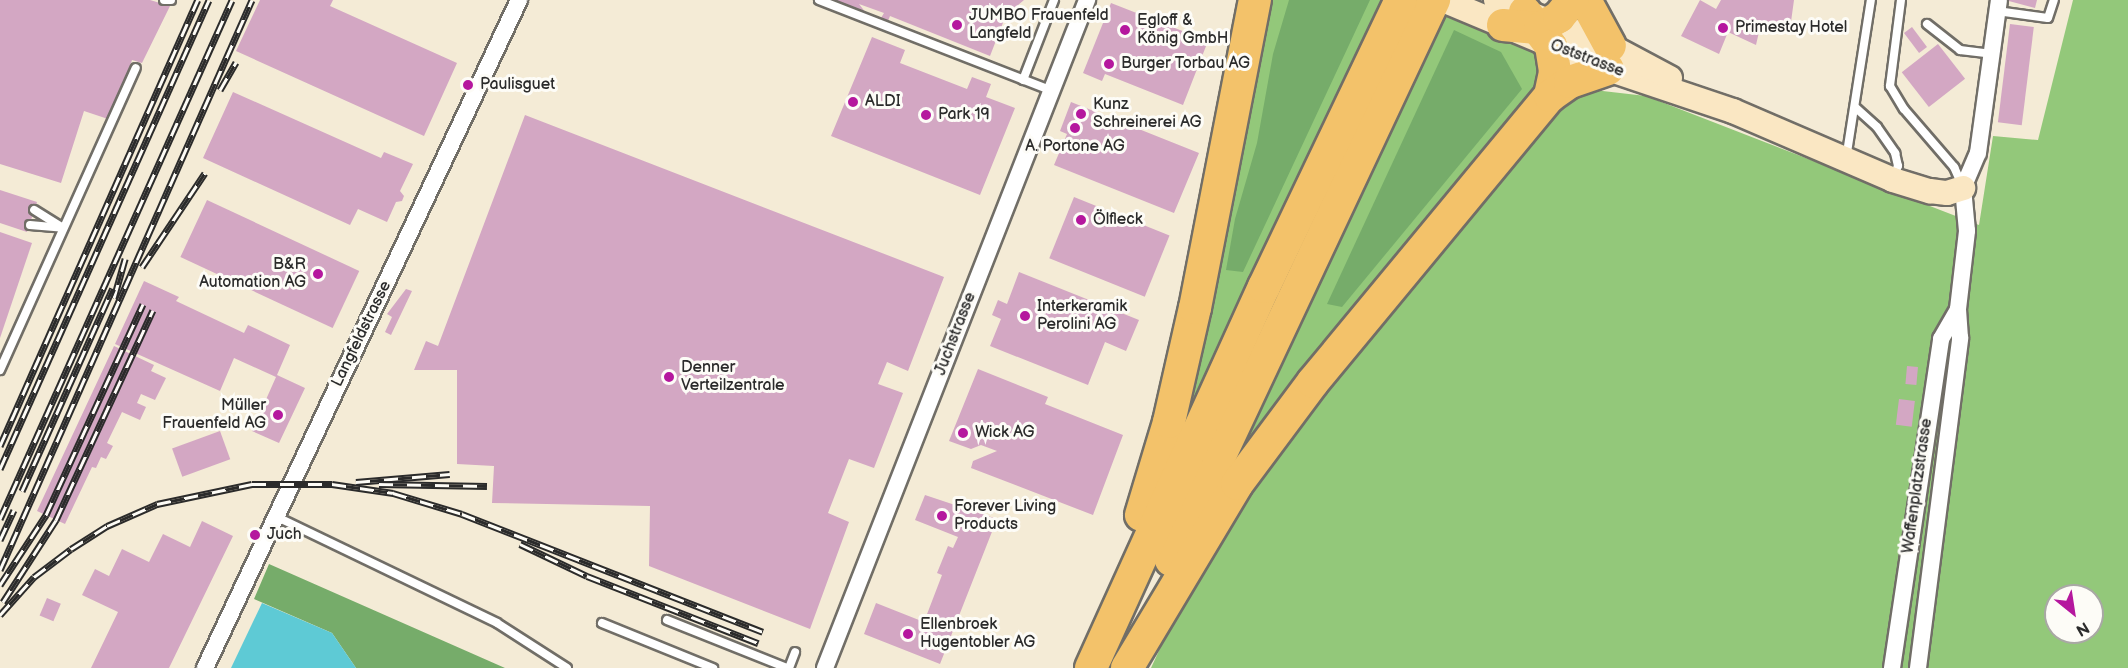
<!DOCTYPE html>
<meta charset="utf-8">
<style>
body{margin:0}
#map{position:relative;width:2128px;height:668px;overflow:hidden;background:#f4ebd6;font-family:"Balsamiq Sans",sans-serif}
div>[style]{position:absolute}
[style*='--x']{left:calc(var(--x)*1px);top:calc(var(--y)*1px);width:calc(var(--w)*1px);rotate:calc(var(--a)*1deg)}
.green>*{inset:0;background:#93c87a}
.forest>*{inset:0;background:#76ac6a}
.water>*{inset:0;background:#5ecad5}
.building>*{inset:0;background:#d3a7c3;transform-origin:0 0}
.roads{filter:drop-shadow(2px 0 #716e67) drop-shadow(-2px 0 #716e67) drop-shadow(0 2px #716e67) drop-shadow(0 -2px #716e67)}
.service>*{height:8px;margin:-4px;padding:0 4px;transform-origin:4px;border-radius:4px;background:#fff}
.minor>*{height:16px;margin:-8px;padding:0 8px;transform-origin:8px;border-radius:8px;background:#fff}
.secondary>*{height:24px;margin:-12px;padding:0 12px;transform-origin:12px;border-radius:12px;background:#fae7c3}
.motorway>*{height:32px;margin:-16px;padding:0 16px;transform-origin:16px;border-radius:16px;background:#f3c26a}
.rail>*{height:7px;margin-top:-3.5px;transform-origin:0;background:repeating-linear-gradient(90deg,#fdfcf7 0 14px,#2b2b2b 0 28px);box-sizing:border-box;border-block:2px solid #2b2b2b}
.dots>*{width:16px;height:16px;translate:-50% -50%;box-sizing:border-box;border:3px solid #fdfcf7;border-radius:50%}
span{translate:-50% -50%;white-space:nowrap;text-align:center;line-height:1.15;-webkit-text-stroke:6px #fdfcf7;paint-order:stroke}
.poi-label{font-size:16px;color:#2b2b2b}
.left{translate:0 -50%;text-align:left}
.right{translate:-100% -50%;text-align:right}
.street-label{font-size:16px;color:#2b2b2b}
.north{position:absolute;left:2044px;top:584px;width:60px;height:60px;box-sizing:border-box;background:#fdfcf7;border:2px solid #a9a8a5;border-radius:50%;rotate:150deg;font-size:16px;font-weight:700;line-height:24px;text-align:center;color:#2b2b2b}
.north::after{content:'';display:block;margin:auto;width:21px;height:27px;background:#b5179e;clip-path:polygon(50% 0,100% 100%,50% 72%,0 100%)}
</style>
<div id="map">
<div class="green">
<div style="clip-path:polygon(1265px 0,1381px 0,1183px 424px)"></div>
<div style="clip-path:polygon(evenodd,2073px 0,2128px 0,2128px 668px,1151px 668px,1174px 618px,1295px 420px,1565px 103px,1594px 90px,1646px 96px,1979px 225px,1993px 136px,2038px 140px,2073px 0,2056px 596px,2092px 596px,2092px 632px,2056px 632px,2056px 596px)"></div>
<div style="clip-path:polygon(1446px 14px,1541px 51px,1544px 79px,1230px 477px)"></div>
</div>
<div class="forest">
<div style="clip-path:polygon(1289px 0,1370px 0,1243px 272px,1226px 270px,1235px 219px,1257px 143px,1273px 54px)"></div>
<div style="clip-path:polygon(1454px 30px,1501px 52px,1522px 89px,1342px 307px,1327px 304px)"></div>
<div style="clip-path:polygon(269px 564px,505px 668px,356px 668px,332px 633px,254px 599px)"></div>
</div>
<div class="water">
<div style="clip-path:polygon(262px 603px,332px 633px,356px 668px,231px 668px)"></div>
</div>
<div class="building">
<div style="clip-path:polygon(0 0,150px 0,170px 6px,142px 63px,132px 60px,111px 120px,84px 111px,61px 183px,0 164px)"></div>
<div style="clip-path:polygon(260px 0,333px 0,330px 6px,457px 63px,424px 136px,236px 51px)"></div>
<div style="clip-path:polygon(827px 0,1024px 0,1006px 15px,990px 56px,890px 16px,888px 21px,881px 18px,884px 13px,859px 4px,866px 13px)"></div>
<div style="clip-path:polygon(1700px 0,1716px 9px,1721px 0,1794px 0,1790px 29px,1761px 23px,1756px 45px,1728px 32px,1719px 54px,1681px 36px)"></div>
<div style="clip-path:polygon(2005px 0,2037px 0,2035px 8px)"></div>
<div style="clip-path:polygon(1111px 3px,1208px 41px,1183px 105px,1105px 74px,1102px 81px,1083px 73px)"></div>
<div style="left:2010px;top:24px;width:24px;height:99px;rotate:7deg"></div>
<div style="left:1912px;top:27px;width:25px;height:10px;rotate:53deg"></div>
<div style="clip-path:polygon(872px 37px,905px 50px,900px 63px,967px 89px,972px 77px,991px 84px,986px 97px,1015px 108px,980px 195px,831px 136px)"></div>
<div style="left:1938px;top:44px;width:44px;height:46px;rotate:52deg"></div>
<div style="clip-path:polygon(233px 92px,381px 158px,384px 152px,413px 164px,400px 191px,404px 196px,402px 201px,396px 202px,387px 222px,358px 209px,350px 225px,203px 158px)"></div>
<div style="clip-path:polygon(1071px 102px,1199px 153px,1174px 213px,1054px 165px,1067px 134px,1060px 131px)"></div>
<div style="clip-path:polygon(525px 115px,944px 277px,908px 371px,887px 362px,878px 384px,903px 393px,874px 468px,849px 459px,828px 513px,849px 522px,810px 629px,649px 566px,650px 506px,492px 503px,494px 466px,457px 464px,457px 370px,414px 370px,426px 341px,438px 346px)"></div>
<div style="clip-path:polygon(0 190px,37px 202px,27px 232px,0 223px)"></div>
<div style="left:1074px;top:197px;width:103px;height:66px;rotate:22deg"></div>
<div style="left:207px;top:200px;width:168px;height:63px;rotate:25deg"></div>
<div style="clip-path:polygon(0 232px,32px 243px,0 338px)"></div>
<div style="clip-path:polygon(1019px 272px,1139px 320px,1126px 351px,1105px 342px,1088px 385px,990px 346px,1001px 319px,992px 315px,998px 300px,1007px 304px)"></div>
<div style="clip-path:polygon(144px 281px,179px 297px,176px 301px,244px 333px,248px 325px,290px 345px,277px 375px,305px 388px,279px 443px,252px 431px,276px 377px,234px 358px,220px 391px,115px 344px)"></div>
<div style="clip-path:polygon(406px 289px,412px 291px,391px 335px,385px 332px,392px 317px,387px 314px)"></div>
<div style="clip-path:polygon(114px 346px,154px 365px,151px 371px,166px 378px,155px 400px,141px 394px,137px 403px,146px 407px,140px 420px,122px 412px,107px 443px,113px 446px,106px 459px,101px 457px,96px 468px,92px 467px,65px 524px,37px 511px)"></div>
<div style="left:1907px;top:366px;width:11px;height:18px;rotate:5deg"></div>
<div style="clip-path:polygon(978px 369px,1048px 397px,1045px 404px,1123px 435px,1093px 515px,971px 468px,973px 461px,997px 451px,981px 445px,971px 449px,949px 441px)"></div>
<div style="left:1899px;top:399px;width:16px;height:26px;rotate:7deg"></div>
<div style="left:220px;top:431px;width:30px;height:51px;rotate:70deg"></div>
<div style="clip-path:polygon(925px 495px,997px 519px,940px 664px,864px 634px,876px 603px,924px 622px,942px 575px,937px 573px,948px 546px,953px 548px,958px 537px,915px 520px)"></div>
<div style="clip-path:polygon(202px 521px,233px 536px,169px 668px,91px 668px,118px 612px,82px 595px,95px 569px,109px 576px,122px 549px,149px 562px,163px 534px,190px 547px)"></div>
<div style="left:47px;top:598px;width:15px;height:19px;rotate:23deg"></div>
</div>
<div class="roads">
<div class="service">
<div style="--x:164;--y:0;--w:7;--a:0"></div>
<div style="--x:819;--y:0;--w:250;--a:21.3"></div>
<div style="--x:1901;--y:0;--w:87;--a:97.3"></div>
<div style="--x:1890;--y:86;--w:27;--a:59"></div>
<div style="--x:1904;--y:109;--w:77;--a:49.2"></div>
<div style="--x:1954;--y:167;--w:22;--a:66"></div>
<div style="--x:1997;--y:11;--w:51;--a:7.8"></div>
<div style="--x:2048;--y:18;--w:19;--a:-72"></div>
<div style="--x:1927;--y:24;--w:42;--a:38.2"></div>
<div style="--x:1960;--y:50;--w:32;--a:7"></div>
<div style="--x:1023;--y:80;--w:86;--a:-68.8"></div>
<div style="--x:1856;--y:108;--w:28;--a:42"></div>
<div style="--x:1877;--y:127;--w:32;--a:55"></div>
<div style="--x:1895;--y:153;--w:13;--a:77"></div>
<div style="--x:1898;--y:166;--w:13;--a:113"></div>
<div style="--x:1846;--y:159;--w:161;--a:-81.1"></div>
<div style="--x:30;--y:225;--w:33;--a:5"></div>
<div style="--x:63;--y:228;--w:34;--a:-148"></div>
<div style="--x:0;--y:370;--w:331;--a:-65.8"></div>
<div style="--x:275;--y:516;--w:246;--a:25.7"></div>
<div style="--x:497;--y:623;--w:83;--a:32.7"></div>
<div style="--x:667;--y:620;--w:129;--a:21.8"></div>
<div style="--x:602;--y:623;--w:120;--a:22.1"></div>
<div style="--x:789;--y:668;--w:17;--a:-69"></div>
</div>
<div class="minor">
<div style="--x:205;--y:668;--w:738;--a:-64.82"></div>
<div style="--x:825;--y:668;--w:718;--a:-68.58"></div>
<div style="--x:1892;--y:668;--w:333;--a:-81.5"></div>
<div style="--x:1941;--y:339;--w:34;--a:-60"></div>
<div style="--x:1918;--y:668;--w:333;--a:-82.7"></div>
<div style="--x:1960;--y:338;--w:29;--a:-94"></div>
<div style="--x:1958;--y:309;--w:79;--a:-83.4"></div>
<div style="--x:1967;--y:231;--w:43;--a:-95.3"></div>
<div style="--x:1963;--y:188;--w:38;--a:-67"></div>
<div style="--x:1978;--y:153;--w:154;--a:-82.2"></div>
</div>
<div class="secondary">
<div style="--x:1443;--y:0;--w:179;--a:22.7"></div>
<div style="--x:1608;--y:69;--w:132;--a:18.6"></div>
<div style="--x:1733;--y:111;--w:174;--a:23.3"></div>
<div style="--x:1893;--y:180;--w:39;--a:17"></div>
<div style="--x:1930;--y:191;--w:17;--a:7"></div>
<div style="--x:1947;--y:193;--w:17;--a:-17"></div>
<div style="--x:1496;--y:0;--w:123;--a:22"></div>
<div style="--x:1610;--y:46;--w:68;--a:28.1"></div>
</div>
<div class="motorway">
<div style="--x:1585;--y:0;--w:52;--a:61.5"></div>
<div style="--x:1525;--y:12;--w:43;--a:52.6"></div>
<div style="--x:1551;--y:46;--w:26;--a:81"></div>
<div style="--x:1555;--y:72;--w:25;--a:102"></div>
<div style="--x:1503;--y:25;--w:37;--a:5"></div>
<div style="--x:1540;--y:28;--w:22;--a:-30"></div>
<div style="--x:1559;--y:17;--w:22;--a:-51"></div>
<div style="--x:1141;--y:515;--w:97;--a:-73.2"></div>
<div style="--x:1169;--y:422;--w:117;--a:-77.2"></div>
<div style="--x:1195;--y:308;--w:314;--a:-79"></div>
<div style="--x:1171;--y:560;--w:619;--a:-64.84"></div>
<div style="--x:1091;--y:668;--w:418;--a:-65.6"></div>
<div style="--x:1264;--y:287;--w:318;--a:-64.5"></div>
<div style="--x:1127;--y:668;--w:214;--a:-59.1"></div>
<div style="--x:1237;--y:484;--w:127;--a:-53.3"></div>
<div style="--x:1313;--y:382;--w:371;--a:-50.4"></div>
<div style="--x:1550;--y:96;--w:24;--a:-35"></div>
<div style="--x:1570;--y:82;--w:40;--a:-18.9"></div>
</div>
</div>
<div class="rail">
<div style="--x:220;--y:90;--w:32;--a:-60"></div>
<div style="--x:142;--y:267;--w:113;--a:-56.2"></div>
<div style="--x:114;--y:298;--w:41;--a:-74.2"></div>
<div style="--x:0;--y:446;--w:488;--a:-66.1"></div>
<div style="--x:0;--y:469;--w:513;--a:-65.98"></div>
<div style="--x:356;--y:482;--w:94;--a:-4.9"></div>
<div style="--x:379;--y:484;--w:108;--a:1.1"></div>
<div style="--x:22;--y:491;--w:222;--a:-65.9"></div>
<div style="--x:0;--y:519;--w:568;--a:-65.91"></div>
<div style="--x:0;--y:540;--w:33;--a:-65"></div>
<div style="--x:520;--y:544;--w:74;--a:25.5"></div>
<div style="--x:587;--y:576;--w:184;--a:21.4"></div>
<div style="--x:0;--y:570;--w:623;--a:-66.15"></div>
<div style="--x:0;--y:585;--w:84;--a:-56.7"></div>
<div style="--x:46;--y:515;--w:232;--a:-65.3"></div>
<div style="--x:3;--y:602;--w:98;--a:-57.1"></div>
<div style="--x:56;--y:520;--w:231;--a:-65.2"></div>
<div style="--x:0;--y:615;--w:51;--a:-48.2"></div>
<div style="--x:34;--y:577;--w:46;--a:-37.1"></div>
<div style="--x:71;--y:549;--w:43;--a:-32.6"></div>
<div style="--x:107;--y:526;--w:55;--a:-23.7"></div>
<div style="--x:157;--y:504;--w:97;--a:-11.9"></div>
<div style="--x:252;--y:484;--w:80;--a:0"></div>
<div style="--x:332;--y:484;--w:62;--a:8.4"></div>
<div style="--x:393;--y:493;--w:72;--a:16.9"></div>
<div style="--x:462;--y:514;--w:323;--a:21.4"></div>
</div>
<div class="dots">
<div style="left:957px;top:25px;background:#b5179e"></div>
<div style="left:1723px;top:28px;background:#b5179e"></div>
<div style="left:1125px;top:30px;background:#b5179e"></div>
<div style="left:1109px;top:64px;background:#b5179e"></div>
<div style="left:468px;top:85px;background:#b5179e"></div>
<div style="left:853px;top:102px;background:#b5179e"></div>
<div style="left:1081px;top:114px;background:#b5179e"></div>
<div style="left:926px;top:115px;background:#b5179e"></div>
<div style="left:1075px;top:128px;background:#b5179e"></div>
<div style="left:1081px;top:220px;background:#b5179e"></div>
<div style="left:318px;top:274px;background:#b5179e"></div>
<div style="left:1025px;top:316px;background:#b5179e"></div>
<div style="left:669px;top:377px;background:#b5179e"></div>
<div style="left:278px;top:415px;background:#b5179e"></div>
<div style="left:963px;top:433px;background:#b5179e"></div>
<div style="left:942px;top:516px;background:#b5179e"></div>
<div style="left:255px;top:535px;background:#b5179e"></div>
<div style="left:908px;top:634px;background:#b5179e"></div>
</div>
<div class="poi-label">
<span class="left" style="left:969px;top:25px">JUMBO Frauenfeld<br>Langfeld</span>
<span class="left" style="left:1137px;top:30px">Egloff &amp;<br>König GmbH</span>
<span class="left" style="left:1735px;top:28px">Primestay Hotel</span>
<span class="left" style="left:1121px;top:64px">Burger Torbau AG</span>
<span class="left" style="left:480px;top:85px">Paulisguet</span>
<span class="left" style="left:865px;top:102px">ALDI</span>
<span class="left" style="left:1093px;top:114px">Kunz<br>Schreinerei AG</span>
<span class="left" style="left:938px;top:115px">Park 19</span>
<span style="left:1075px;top:147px">A. Portone AG</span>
<span class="left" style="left:1093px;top:220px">Ölfleck</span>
<span class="right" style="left:306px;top:274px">B&amp;R<br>Automation AG</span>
<span class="left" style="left:1037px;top:316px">Interkeramik<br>Perolini AG</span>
<span class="left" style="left:681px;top:377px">Denner<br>Verteilzentrale</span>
<span class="right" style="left:266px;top:415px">Müller<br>Frauenfeld AG</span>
<span class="left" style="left:975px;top:433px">Wick AG</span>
<span class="left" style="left:954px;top:516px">Forever Living<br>Products</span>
<span class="left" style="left:267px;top:535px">Juch</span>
<span class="left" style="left:920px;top:634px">Ellenbroek<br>Hugentobler AG</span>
</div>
<div class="street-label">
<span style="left:1587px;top:59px;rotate:21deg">Oststrasse</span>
<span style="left:362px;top:334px;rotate:-64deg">Langfeldstrasse</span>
<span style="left:956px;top:334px;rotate:-69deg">Juchstrasse</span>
<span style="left:1918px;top:486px;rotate:-82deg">Waffenplatzstrasse</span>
</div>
<div class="north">N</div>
</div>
